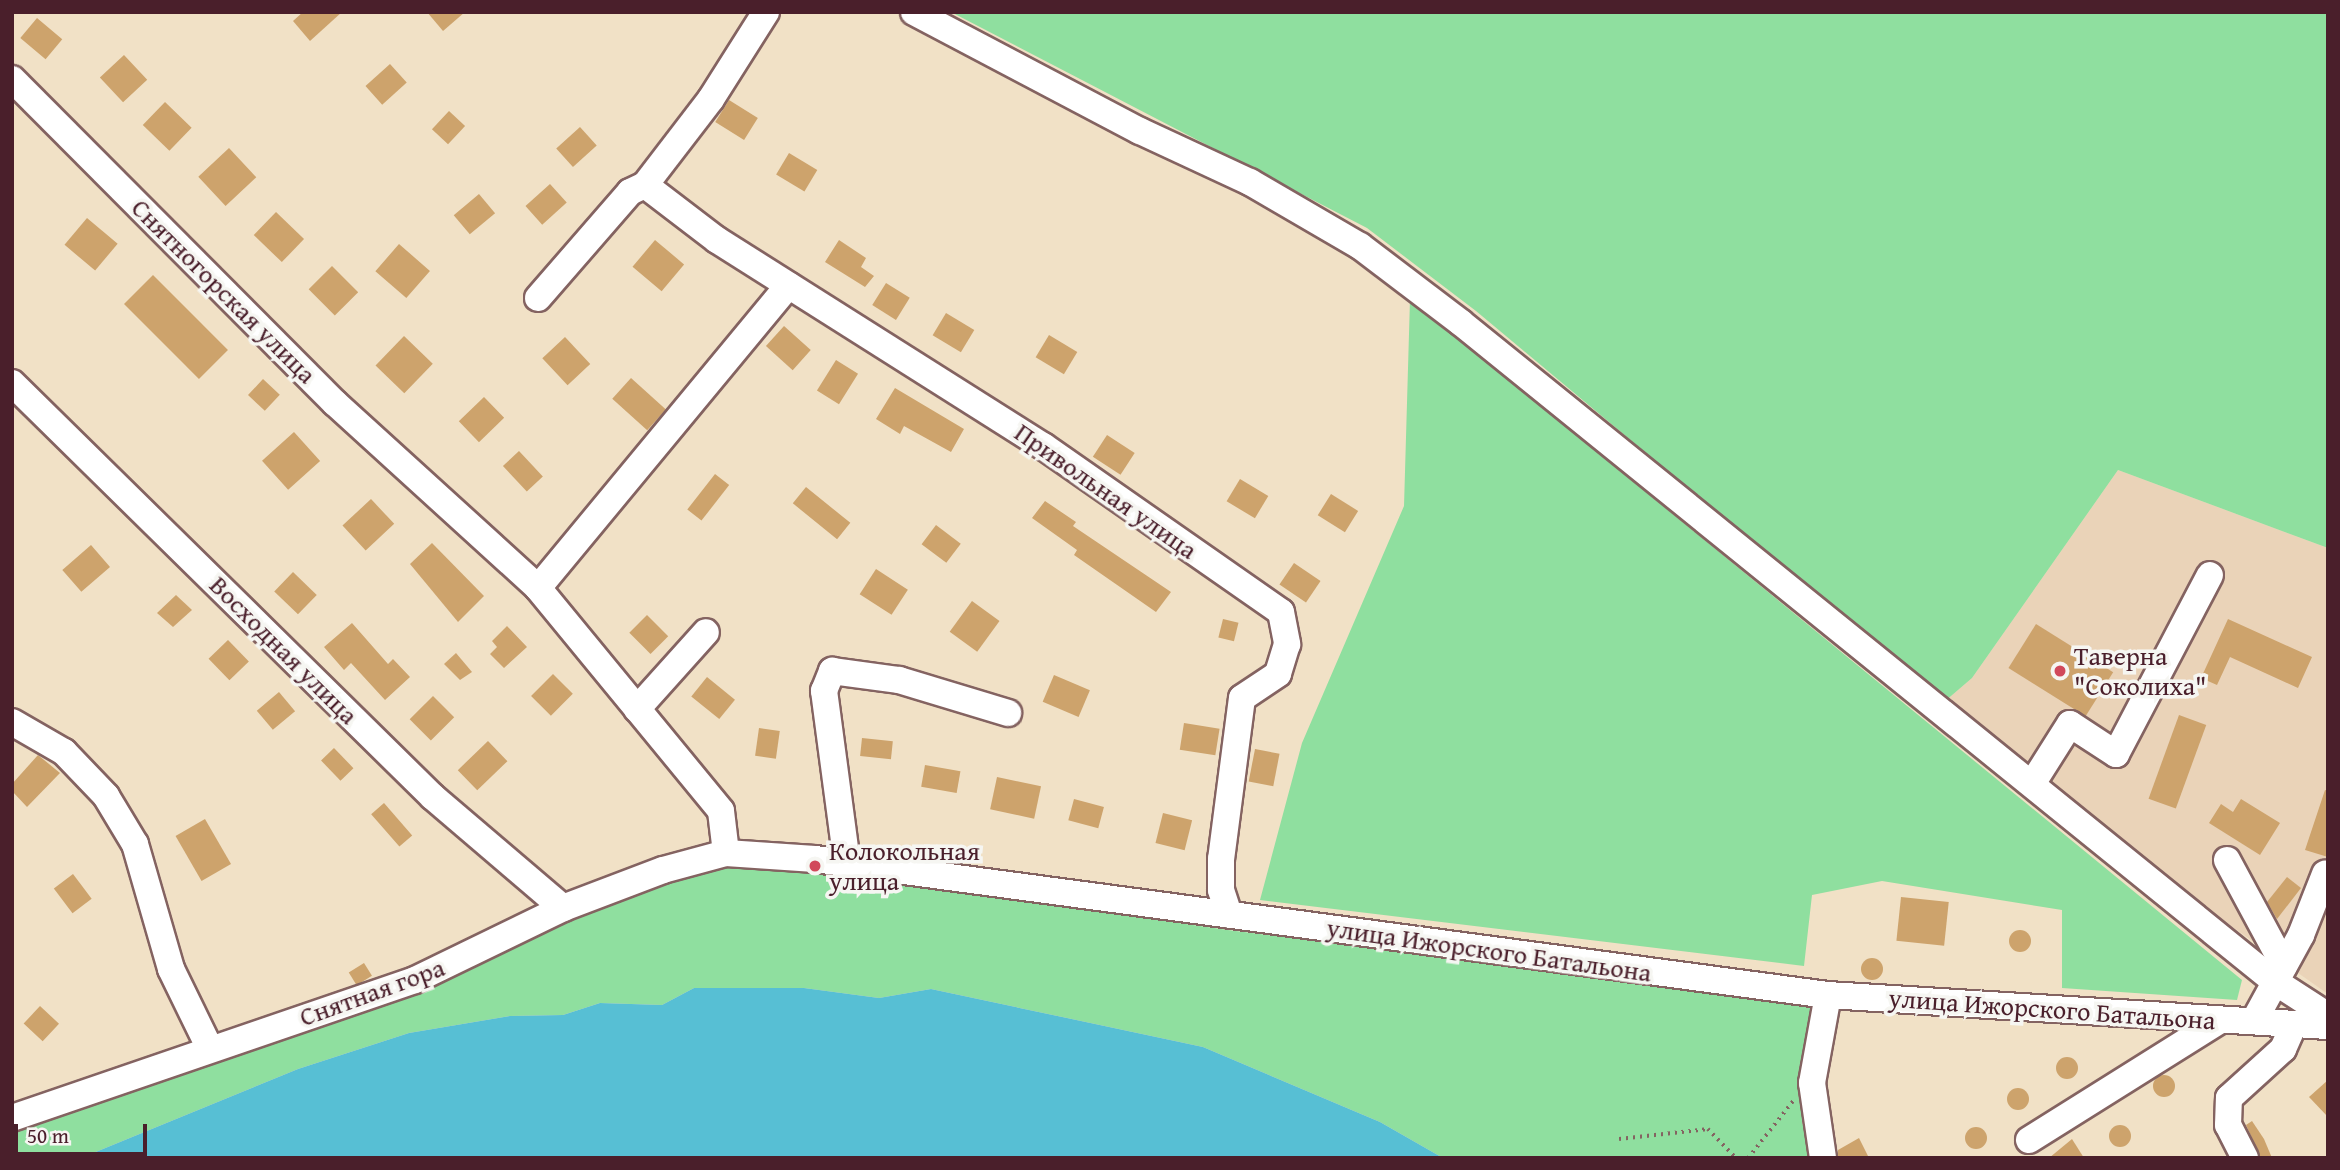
<!DOCTYPE html>
<meta charset="utf-8">
<style>
body{margin:0}
#map{position:relative;width:2340px;height:1170px;overflow:hidden;background:#f1e1c6;font-family:"Gentium Book Plus",serif}
div>[style]{position:absolute}
[style*='--x']{left:calc(var(--x)*1px);top:calc(var(--y)*1px);width:calc(var(--w)*1px);rotate:calc(var(--a)*1deg)}
.built>*{inset:0;background:#ead3b8}
.green>*{inset:0;background:#8fdf9f}
.water>*{inset:0;background:#57bfd4}
.building>*{inset:0;background:#cda36c;transform-origin:0 0}
.round{border-radius:50%}
.path>*{height:3.5px;margin-top:-1.75px;transform-origin:0;background:repeating-linear-gradient(90deg,#846361 0 2px,transparent 0 7px)}
.roads{filter:drop-shadow(2px 0 #846361) drop-shadow(-2px 0 #846361) drop-shadow(0 2px #846361) drop-shadow(0 -2px #846361)}
.minor>*{height:26px;margin:-13px;padding:0 13px;transform-origin:13px;border-radius:13px;background:#fff}
.dots>*{width:19px;height:19px;translate:-50% -50%;box-sizing:border-box;border:4px solid #f6f6f2;border-radius:50%}
span{translate:-50% -50%;white-space:nowrap;text-align:center;line-height:1.15;-webkit-text-stroke:7px #f6f6f2;paint-order:stroke}
.street-label{font-size:26px;color:#4a1f2b}
.poi-label{font-size:26px;color:#4a1f2b}
.left{translate:0 -50%;text-align:left}
.frame{position:absolute;inset:0;border:14px solid #4a1f2b;pointer-events:none}
.scale{position:absolute;left:14px;top:1124px;width:133px;height:32px;box-sizing:border-box;border:4px solid #4a1f2b;border-top:0;padding-left:9px;font-size:21px;line-height:24px;white-space:nowrap;color:#4a1f2b;-webkit-text-stroke:5px #f6f6f2;paint-order:stroke}
</style>
<div id="map">
<div class="built">
<div style="clip-path:polygon(2118px 470px,2328px 548px,2328px 994px,2113px 843px,1944px 702px,1972px 678px)"></div>
</div>
<div class="green">
<div style="clip-path:polygon(951px 12px,2328px 12px,2328px 548px,2118px 470px,1972px 678px,1944px 702px,1476px 311px,1367px 228px)"></div>
<div style="clip-path:polygon(1410px 299px,2242px 980px,2237px 1000px,2062px 988px,2062px 910px,1882px 881px,1812px 895px,1804px 966px,1260px 900px,1302px 743px,1404px 506px)"></div>
<div style="clip-path:polygon(729px 867px,848px 876px,1228px 930px,1821px 1003px,1802px 1122px,1813px 1158px,1443px 1158px,1380px 1122px,1203px 1047px,931px 989px,879px 998px,804px 988px,694px 988px,662px 1005px,600px 1003px,563px 1015px,510px 1016px,409px 1033px,298px 1069px,81px 1158px,12px 1155px,12px 1128px,665px 878px)"></div>
</div>
<div class="water">
<div style="clip-path:polygon(694px 988px,804px 988px,879px 998px,931px 989px,1203px 1047px,1380px 1122px,1443px 1158px,81px 1158px,298px 1069px,409px 1033px,510px 1016px,563px 1015px,600px 1003px,662px 1005px)"></div>
</div>
<div class="building">
<div style="clip-path:polygon(303px 12px,342px 12px,310px 41px,293px 21px)"></div>
<div style="clip-path:polygon(427px 12px,465px 12px,443px 31px)"></div>
<div style="left:37px;top:18px;width:33px;height:26px;rotate:40deg"></div>
<div style="left:124px;top:55px;width:34px;height:33px;rotate:47deg"></div>
<div style="left:390px;top:64px;width:25px;height:33px;rotate:48deg"></div>
<div style="left:729px;top:100px;width:34px;height:26px;rotate:32deg"></div>
<div style="left:165px;top:102px;width:37px;height:32px;rotate:44deg"></div>
<div style="left:449px;top:111px;width:22px;height:25px;rotate:43deg"></div>
<div style="left:580px;top:127px;width:25px;height:32px;rotate:48deg"></div>
<div style="left:229px;top:148px;width:40px;height:42px;rotate:47deg"></div>
<div style="left:789px;top:153px;width:33px;height:25px;rotate:31deg"></div>
<div style="left:550px;top:184px;width:25px;height:33px;rotate:48deg"></div>
<div style="left:479px;top:194px;width:25px;height:33px;rotate:50deg"></div>
<div style="left:276px;top:212px;width:39px;height:32px;rotate:44deg"></div>
<div style="left:87px;top:218px;width:40px;height:35px;rotate:40deg"></div>
<div style="left:655px;top:240px;width:38px;height:35px;rotate:40deg"></div>
<div style="clip-path:polygon(839px 240px,866px 258px,861px 267px,874px 276px,865px 287px,825px 262px)"></div>
<div style="left:399px;top:244px;width:41px;height:36px;rotate:41deg"></div>
<div style="left:332px;top:266px;width:37px;height:33px;rotate:45deg"></div>
<div style="left:153px;top:275px;width:106px;height:41px;rotate:45deg"></div>
<div style="left:886px;top:283px;width:28px;height:26px;rotate:32deg"></div>
<div style="left:946px;top:313px;width:33px;height:26px;rotate:31deg"></div>
<div style="left:784px;top:326px;width:36px;height:27px;rotate:42deg"></div>
<div style="left:1049px;top:335px;width:33px;height:26px;rotate:31deg"></div>
<div style="left:404px;top:336px;width:40px;height:41px;rotate:44deg"></div>
<div style="left:565px;top:337px;width:37px;height:31px;rotate:47deg"></div>
<div style="left:836px;top:360px;width:26px;height:36px;rotate:32deg"></div>
<div style="left:631px;top:378px;width:47px;height:28px;rotate:42deg"></div>
<div style="left:263px;top:379px;width:23px;height:22px;rotate:43deg"></div>
<div style="clip-path:polygon(895px 388px,964px 429px,951px 452px,904px 426px,900px 434px,876px 419px)"></div>
<div style="left:484px;top:397px;width:29px;height:35px;rotate:46deg"></div>
<div style="left:294px;top:432px;width:39px;height:43px;rotate:48deg"></div>
<div style="left:1107px;top:435px;width:33px;height:26px;rotate:33deg"></div>
<div style="left:519px;top:451px;width:35px;height:22px;rotate:47deg"></div>
<div style="left:715px;top:474px;width:18px;height:45px;rotate:38deg"></div>
<div style="left:1240px;top:479px;width:33px;height:26px;rotate:31deg"></div>
<div style="left:806px;top:487px;width:57px;height:21px;rotate:39deg"></div>
<div style="left:1331px;top:494px;width:32px;height:25px;rotate:32deg"></div>
<div style="left:371px;top:499px;width:34px;height:39px;rotate:47deg"></div>
<div style="clip-path:polygon(1045px 501px,1076px 522px,1073px 526px,1171px 592px,1156px 612px,1074px 555px,1077px 550px,1032px 518px)"></div>
<div style="left:936px;top:525px;width:31px;height:24px;rotate:37deg"></div>
<div style="clip-path:polygon(432px 543px,484px 596px,458px 622px,410px 564px)"></div>
<div style="left:91px;top:545px;width:29px;height:38px;rotate:49deg"></div>
<div style="left:1294px;top:563px;width:32px;height:26px;rotate:34deg"></div>
<div style="left:876px;top:569px;width:38px;height:30px;rotate:33deg"></div>
<div style="left:293px;top:572px;width:33px;height:27px;rotate:44deg"></div>
<div style="clip-path:polygon(176px 595px,192px 610px,173px 627px,157px 613px)"></div>
<div style="left:972px;top:601px;width:34px;height:38px;rotate:36deg"></div>
<div style="left:647px;top:615px;width:30px;height:25px;rotate:45deg"></div>
<div style="left:1223px;top:619px;width:16px;height:19px;rotate:14deg"></div>
<div style="clip-path:polygon(2228px 619px,2312px 657px,2298px 688px,2230px 657px,2217px 685px,2201px 678px)"></div>
<div style="clip-path:polygon(352px 623px,388px 664px,393px 659px,410px 677px,385px 700px,351px 663px,344px 670px,324px 647px)"></div>
<div style="left:2036px;top:624px;width:91px;height:52px;rotate:32deg"></div>
<div style="clip-path:polygon(507px 626px,527px 647px,504px 668px,490px 654px,497px 647px,492px 641px)"></div>
<div style="left:228px;top:640px;width:30px;height:27px;rotate:46deg"></div>
<div style="clip-path:polygon(456px 653px,472px 672px,460px 680px,444px 664px)"></div>
<div style="left:553px;top:674px;width:28px;height:31px;rotate:45deg"></div>
<div style="left:1054px;top:675px;width:39px;height:29px;rotate:23deg"></div>
<div style="left:707px;top:677px;width:36px;height:25px;rotate:39deg"></div>
<div style="left:279px;top:692px;width:25px;height:29px;rotate:50deg"></div>
<div style="left:433px;top:696px;width:30px;height:33px;rotate:45deg"></div>
<div style="left:2179px;top:715px;width:29px;height:89px;rotate:20deg"></div>
<div style="left:1184px;top:723px;width:36px;height:27px;rotate:9deg"></div>
<div style="left:759px;top:728px;width:21px;height:28px;rotate:8deg"></div>
<div style="left:862px;top:738px;width:31px;height:18px;rotate:6deg"></div>
<div style="left:488px;top:741px;width:28px;height:42px;rotate:46deg"></div>
<div style="left:334px;top:748px;width:28px;height:18px;rotate:46deg"></div>
<div style="left:1255px;top:749px;width:25px;height:33px;rotate:11deg"></div>
<div style="clip-path:polygon(38px 755px,60px 773px,27px 807px,12px 791px,12px 784px)"></div>
<div style="left:925px;top:765px;width:36px;height:22px;rotate:10deg"></div>
<div style="left:997px;top:777px;width:45px;height:33px;rotate:12deg"></div>
<div style="clip-path:polygon(2325px 790px,2328px 791px,2328px 857px,2305px 850px)"></div>
<div style="left:1074px;top:799px;width:31px;height:22px;rotate:15deg"></div>
<div style="clip-path:polygon(2241px 799px,2280px 823px,2260px 855px,2209px 823px,2221px 804px,2233px 812px)"></div>
<div style="left:384px;top:803px;width:43px;height:17px;rotate:49deg"></div>
<div style="left:1163px;top:813px;width:30px;height:31px;rotate:14deg"></div>
<div style="left:205px;top:819px;width:52px;height:34px;rotate:60deg"></div>
<div style="left:73px;top:874px;width:31px;height:24px;rotate:53deg"></div>
<div style="clip-path:polygon(2287px 877px,2301px 888px,2277px 919px,2267px 902px)"></div>
<div style="left:1901px;top:897px;width:48px;height:44px;rotate:6deg"></div>
<div class="round" style="left:2009px;top:930px;width:22px;height:22px"></div>
<div class="round" style="left:1861px;top:958px;width:22px;height:22px"></div>
<div style="left:364px;top:963px;width:15px;height:18px;rotate:58deg"></div>
<div style="left:40px;top:1006px;width:26px;height:24px;rotate:43deg"></div>
<div class="round" style="left:2056px;top:1057px;width:22px;height:22px"></div>
<div class="round" style="left:2153px;top:1075px;width:22px;height:22px"></div>
<div style="clip-path:polygon(2328px 1080px,2328px 1117px,2309px 1097px)"></div>
<div class="round" style="left:2007px;top:1088px;width:22px;height:22px"></div>
<div style="clip-path:polygon(2252px 1121px,2264px 1139px,2272px 1158px,2261px 1158px,2246px 1125px)"></div>
<div class="round" style="left:2109px;top:1125px;width:22px;height:22px"></div>
<div class="round" style="left:1965px;top:1127px;width:22px;height:22px"></div>
<div style="clip-path:polygon(1859px 1138px,1869px 1158px,1838px 1158px,1838px 1150px)"></div>
<div style="clip-path:polygon(2072px 1139px,2084px 1158px,2049px 1158px)"></div>
</div>
<div class="path">
<div style="--x:1619;--y:1139;--w:90;--a:-6.4"></div>
<div style="--x:1708;--y:1129;--w:40;--a:46"></div>
<div style="--x:1748;--y:1158;--w:73;--a:-51.7"></div>
</div>
<div class="roads">
<div class="minor">
<div style="--x:766;--y:12;--w:103;--a:122.3"></div>
<div style="--x:711;--y:99;--w:108;--a:127.5"></div>
<div style="--x:645;--y:185;--w:91;--a:37.4"></div>
<div style="--x:717;--y:240;--w:386;--a:32.3"></div>
<div style="--x:1043;--y:446;--w:290;--a:34.9"></div>
<div style="--x:1281;--y:612;--w:33;--a:79"></div>
<div style="--x:1287;--y:644;--w:31;--a:107"></div>
<div style="--x:1278;--y:674;--w:43;--a:146.3"></div>
<div style="--x:1242;--y:698;--w:162;--a:97.4"></div>
<div style="--x:1221;--y:859;--w:31;--a:90"></div>
<div style="--x:1221;--y:890;--w:26;--a:72"></div>
<div style="--x:914;--y:12;--w:255;--a:27.8"></div>
<div style="--x:1140;--y:131;--w:121;--a:24.9"></div>
<div style="--x:1250;--y:182;--w:127;--a:30.2"></div>
<div style="--x:1360;--y:246;--w:126;--a:37.2"></div>
<div style="--x:1460;--y:322;--w:1047;--a:38.99"></div>
<div style="--x:2274;--y:981;--w:64;--a:32.9"></div>
<div style="--x:12;--y:79;--w:457;--a:45.1"></div>
<div style="--x:335;--y:403;--w:275;--a:42.3"></div>
<div style="--x:538;--y:588;--w:288;--a:50.6"></div>
<div style="--x:721;--y:811;--w:42;--a:83.2"></div>
<div style="--x:538;--y:298;--w:140;--a:-49"></div>
<div style="--x:630;--y:192;--w:17;--a:-25"></div>
<div style="--x:12;--y:383;--w:590;--a:44.52"></div>
<div style="--x:433;--y:797;--w:171;--a:40.5"></div>
<div style="--x:538;--y:588;--w:393;--a:-50.4"></div>
<div style="--x:637;--y:709;--w:103;--a:-48.1"></div>
<div style="--x:12;--y:722;--w:60;--a:30"></div>
<div style="--x:64;--y:752;--w:61;--a:46.3"></div>
<div style="--x:106;--y:796;--w:56;--a:58.9"></div>
<div style="--x:135;--y:844;--w:130;--a:73.9"></div>
<div style="--x:171;--y:969;--w:89;--a:64"></div>
<div style="--x:2032;--y:784;--w:71;--a:-57.7"></div>
<div style="--x:2070;--y:724;--w:55;--a:33.1"></div>
<div style="--x:2116;--y:754;--w:202;--a:-62.3"></div>
<div style="--x:2227;--y:860;--w:120;--a:61.7"></div>
<div style="--x:847;--y:863;--w:174;--a:-97.6"></div>
<div style="--x:824;--y:691;--w:22;--a:-68"></div>
<div style="--x:832;--y:671;--w:68;--a:7.7"></div>
<div style="--x:899;--y:680;--w:114;--a:16.8"></div>
<div style="--x:2254;--y:1021;--w:98;--a:-61.3"></div>
<div style="--x:2301;--y:935;--w:66;--a:-68.5"></div>
<div style="--x:12;--y:1118;--w:426;--a:-18.9"></div>
<div style="--x:415;--y:980;--w:165;--a:-25.9"></div>
<div style="--x:563;--y:908;--w:107;--a:-20.8"></div>
<div style="--x:663;--y:870;--w:65;--a:-15.1"></div>
<div style="--x:726;--y:853;--w:89;--a:3.9"></div>
<div style="--x:815;--y:859;--w:1022;--a:7.65"></div>
<div style="--x:1828;--y:995;--w:501;--a:3.55"></div>
<div style="--x:2029;--y:1140;--w:226;--a:-32.1"></div>
<div style="--x:1823;--y:1158;--w:76;--a:-98.3"></div>
<div style="--x:1812;--y:1083;--w:89;--a:-79.7"></div>
<div style="--x:2245;--y:1158;--w:37;--a:-117"></div>
<div style="--x:2228;--y:1125;--w:27;--a:-88"></div>
<div style="--x:2229;--y:1098;--w:73;--a:-42.2"></div>
<div style="--x:2283;--y:1049;--w:27;--a:-66"></div>
</div>
</div>
<div class="dots">
<div style="left:2060px;top:671px;background:#d1495b"></div>
<div style="left:815px;top:866px;background:#d1495b"></div>
</div>
<div class="street-label">
<span style="left:224px;top:291px;rotate:45deg">Снятногорская улица</span>
<span style="left:1106px;top:491px;rotate:35deg">Привольная улица</span>
<span style="left:284px;top:650px;rotate:45deg">Восходная улица</span>
<span style="left:1489px;top:950px;rotate:8deg">улица Ижорского Батальона</span>
<span style="left:372px;top:992px;rotate:-20deg">Снятная гора</span>
<span style="left:2052px;top:1009px;rotate:4deg">улица Ижорского Батальона</span>
</div>
<div class="poi-label">
<span class="left" style="left:2074px;top:671px">Таверна<br>"Соколиха"</span>
<span class="left" style="left:829px;top:866px">Колокольная<br>улица</span>
</div>
<div class="frame"></div>
<div class="scale">50 m</div>
</div>
